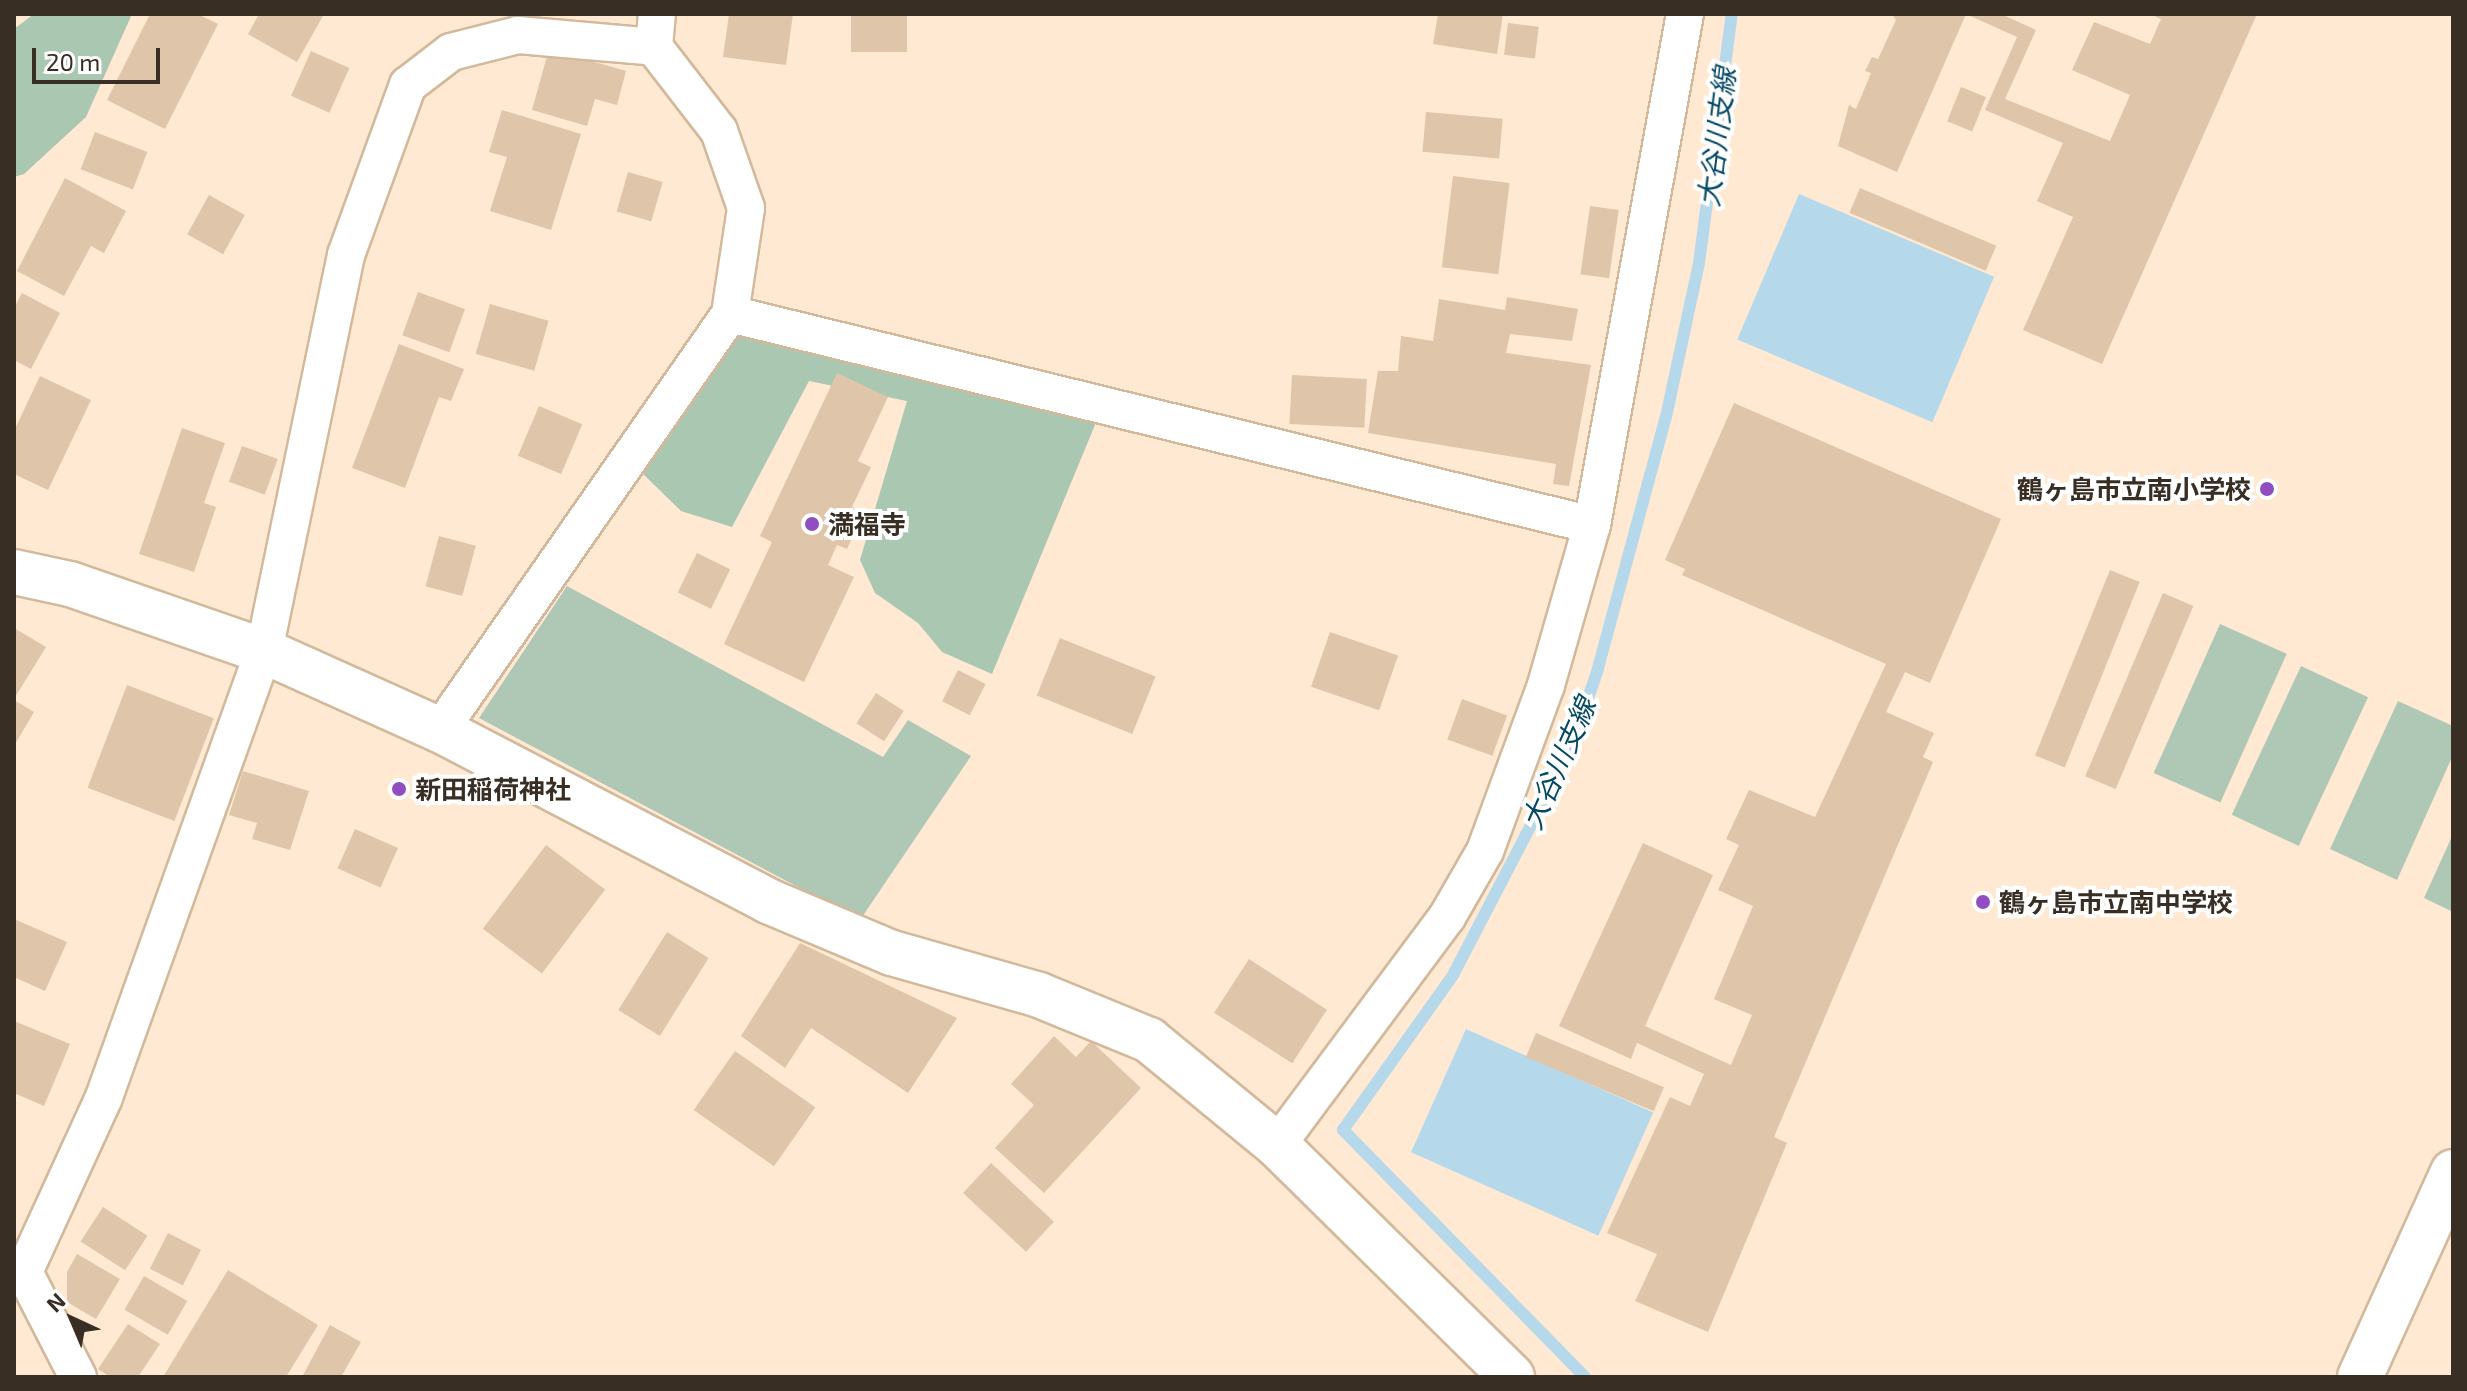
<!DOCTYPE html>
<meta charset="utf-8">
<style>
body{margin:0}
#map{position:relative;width:2467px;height:1391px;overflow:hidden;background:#ffe9d2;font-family:"Exo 2","Noto Sans JP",sans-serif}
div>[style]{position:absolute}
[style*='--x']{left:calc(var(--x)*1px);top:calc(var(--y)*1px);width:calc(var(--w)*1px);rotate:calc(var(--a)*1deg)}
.green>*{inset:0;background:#afc8b6;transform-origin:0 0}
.forest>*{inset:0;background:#a9c7b1}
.water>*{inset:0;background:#b5d8eb;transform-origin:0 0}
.stream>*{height:12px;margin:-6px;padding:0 6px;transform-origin:6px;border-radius:6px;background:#b5d8eb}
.building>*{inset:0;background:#dfc5a9;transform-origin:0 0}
.roads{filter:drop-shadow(2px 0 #d2b99c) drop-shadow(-2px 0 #d2b99c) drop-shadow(0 2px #d2b99c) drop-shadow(0 -2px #d2b99c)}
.street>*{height:36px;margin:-18px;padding:0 18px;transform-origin:18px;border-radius:18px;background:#fff}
.secondary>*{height:44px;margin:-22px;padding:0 22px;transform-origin:22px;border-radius:22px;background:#fff}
.dots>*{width:22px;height:22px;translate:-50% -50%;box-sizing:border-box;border:4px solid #fff;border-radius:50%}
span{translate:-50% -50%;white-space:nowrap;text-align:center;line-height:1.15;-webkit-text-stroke:8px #fff;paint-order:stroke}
.poi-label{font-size:26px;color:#382e23;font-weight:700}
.right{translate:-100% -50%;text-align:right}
.left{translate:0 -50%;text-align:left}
.water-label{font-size:28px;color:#054964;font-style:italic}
.frame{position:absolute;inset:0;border:16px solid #382e23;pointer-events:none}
.north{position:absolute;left:32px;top:1279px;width:80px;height:80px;-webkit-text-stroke:6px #fff;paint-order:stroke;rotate:316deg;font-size:22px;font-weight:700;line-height:32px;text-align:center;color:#382e23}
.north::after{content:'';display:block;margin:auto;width:28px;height:36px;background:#382e23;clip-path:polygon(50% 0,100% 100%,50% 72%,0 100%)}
.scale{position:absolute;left:32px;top:48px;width:128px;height:36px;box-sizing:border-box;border:4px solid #382e23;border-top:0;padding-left:10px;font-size:24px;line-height:28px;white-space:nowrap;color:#382e23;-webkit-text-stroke:6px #fff;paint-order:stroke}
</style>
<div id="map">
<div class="green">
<div style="clip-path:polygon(567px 586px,883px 757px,908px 720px,971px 756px,860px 920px,479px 718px)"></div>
<div style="left:2220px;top:624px;width:73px;height:163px;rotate:24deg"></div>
<div style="left:2301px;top:666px;width:74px;height:164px;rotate:25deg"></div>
<div style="clip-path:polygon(2398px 701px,2453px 726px,2453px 755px,2397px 880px,2330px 849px)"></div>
<div style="clip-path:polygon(2453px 834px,2453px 912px,2424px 898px)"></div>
</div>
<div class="forest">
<div style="clip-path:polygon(34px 14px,132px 14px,86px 117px,24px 174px,14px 177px,14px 29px)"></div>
<div style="clip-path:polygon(739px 326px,1097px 420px,992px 674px,942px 652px,918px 623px,875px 593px,860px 560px,907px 401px,809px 381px,732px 527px,681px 511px,639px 470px)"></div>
</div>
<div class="water">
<div style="left:1799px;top:194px;width:212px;height:158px;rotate:23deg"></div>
<div style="left:1466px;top:1029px;width:205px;height:135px;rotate:24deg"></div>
</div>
<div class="stream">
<div style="--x:1585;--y:1377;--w:346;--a:-134.4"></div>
<div style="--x:1343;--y:1130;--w:190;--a:-54.6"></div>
<div style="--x:1453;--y:975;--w:256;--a:-62.5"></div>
<div style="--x:1571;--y:748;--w:80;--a:-71.1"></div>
<div style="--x:1597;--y:672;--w:264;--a:-74.9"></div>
<div style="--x:1666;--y:417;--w:157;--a:-77.9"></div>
<div style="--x:1699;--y:263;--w:251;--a:-82.5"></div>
</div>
<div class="building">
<div style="clip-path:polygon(150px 14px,198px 14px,218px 24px,165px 129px,107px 100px)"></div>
<div style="clip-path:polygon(259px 14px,324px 14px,297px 62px,248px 34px)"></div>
<div style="clip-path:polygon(729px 14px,793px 14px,786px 65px,723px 57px)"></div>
<div style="left:851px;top:14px;width:56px;height:38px"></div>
<div style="clip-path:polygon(1438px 14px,1503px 14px,1497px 54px,1433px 44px)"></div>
<div style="clip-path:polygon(1892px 14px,2001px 14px,2036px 30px,2005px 99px,2110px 141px,2130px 95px,2072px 70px,2094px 22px,2150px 44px,2161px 19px,2149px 14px,2257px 14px,2102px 364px,2023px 330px,2073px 217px,2037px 201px,2063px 143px,1985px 110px,2017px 37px,1966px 14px,1897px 172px,1838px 146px,1849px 105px,1856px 109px,1871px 73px,1865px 71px,1872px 57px,1878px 59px,1896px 20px)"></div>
<div style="left:1508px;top:23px;width:31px;height:32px;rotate:7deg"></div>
<div style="clip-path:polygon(549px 49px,626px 71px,617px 105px,595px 99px,587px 126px,532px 110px)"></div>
<div style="left:311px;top:51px;width:42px;height:49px;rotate:24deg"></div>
<div style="left:1961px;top:87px;width:27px;height:37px;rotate:22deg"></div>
<div style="clip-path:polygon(502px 110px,581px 134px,551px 230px,490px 211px,507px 157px,489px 152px)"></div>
<div style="left:1426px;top:112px;width:77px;height:40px;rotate:5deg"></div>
<div style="left:95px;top:132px;width:56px;height:40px;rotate:21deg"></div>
<div style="left:628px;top:172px;width:36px;height:41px;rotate:16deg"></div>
<div style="left:1453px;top:176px;width:57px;height:92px;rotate:7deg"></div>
<div style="clip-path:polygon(65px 178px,126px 211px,104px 253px,91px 246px,64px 296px,17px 271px)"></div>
<div style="left:1860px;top:188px;width:148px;height:27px;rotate:23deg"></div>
<div style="left:209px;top:195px;width:41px;height:45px;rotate:29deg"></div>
<div style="left:1590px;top:206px;width:29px;height:69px;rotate:8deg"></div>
<div style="left:418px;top:292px;width:50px;height:46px;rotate:20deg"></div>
<div style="clip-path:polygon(22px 293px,60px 313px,31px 369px,14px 360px,14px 308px)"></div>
<div style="clip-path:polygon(1507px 297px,1578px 309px,1572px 341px,1510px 334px,1506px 353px,1591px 365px,1569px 486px,1553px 484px,1556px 464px,1368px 433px,1378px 371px,1398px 371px,1401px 336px,1433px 341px,1439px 299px,1505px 310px)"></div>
<div style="left:490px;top:304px;width:61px;height:52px;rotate:16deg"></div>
<div style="clip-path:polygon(399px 344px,464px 369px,451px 401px,439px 397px,405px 488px,352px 468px)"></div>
<div style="clip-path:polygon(837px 373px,888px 397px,858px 461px,871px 467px,852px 507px,864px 512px,847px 549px,837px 545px,828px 565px,854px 577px,804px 682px,724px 644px,772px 542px,760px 536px)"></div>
<div style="left:1292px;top:375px;width:75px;height:49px;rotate:3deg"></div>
<div style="clip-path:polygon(40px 376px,91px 400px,48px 490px,14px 474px,14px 431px)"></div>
<div style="clip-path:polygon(1734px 403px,2001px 519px,1930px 683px,1905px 672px,1886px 712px,1934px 733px,1923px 757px,1933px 762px,1774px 1137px,1787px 1143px,1708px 1332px,1635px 1301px,1657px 1254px,1607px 1233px,1670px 1097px,1690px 1106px,1704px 1074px,1637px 1043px,1631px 1059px,1559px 1026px,1643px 843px,1713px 875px,1645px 1026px,1731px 1065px,1752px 1015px,1714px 999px,1753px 906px,1718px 890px,1739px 845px,1726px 839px,1749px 790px,1815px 817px,1886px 664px,1682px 575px,1685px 569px,1665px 560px)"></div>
<div style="left:539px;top:406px;width:47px;height:54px;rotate:23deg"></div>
<div style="clip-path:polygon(182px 428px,225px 443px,204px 503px,216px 507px,194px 572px,139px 554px)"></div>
<div style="left:242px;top:446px;width:38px;height:38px;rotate:20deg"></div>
<div style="left:439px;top:536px;width:38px;height:52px;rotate:15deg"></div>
<div style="left:697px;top:553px;width:37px;height:44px;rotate:26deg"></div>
<div style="left:2110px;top:570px;width:32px;height:200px;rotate:22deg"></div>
<div style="left:2163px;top:593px;width:33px;height:199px;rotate:23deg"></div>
<div style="clip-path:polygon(14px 628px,46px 647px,14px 699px)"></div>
<div style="left:1330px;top:632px;width:72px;height:58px;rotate:19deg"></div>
<div style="left:1060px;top:638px;width:103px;height:62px;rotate:22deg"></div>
<div style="left:958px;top:670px;width:31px;height:35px;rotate:27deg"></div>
<div style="left:127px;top:685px;width:93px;height:110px;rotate:21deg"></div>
<div style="left:876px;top:693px;width:33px;height:36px;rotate:33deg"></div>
<div style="left:1462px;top:699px;width:48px;height:43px;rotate:20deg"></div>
<div style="clip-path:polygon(14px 700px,34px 712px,14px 746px)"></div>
<div style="clip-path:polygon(243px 771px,309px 791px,290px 850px,252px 839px,257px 823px,229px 815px)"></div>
<div style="left:355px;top:829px;width:47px;height:43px;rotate:24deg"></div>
<div style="left:546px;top:845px;width:74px;height:105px;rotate:37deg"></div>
<div style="clip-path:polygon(14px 919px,67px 942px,45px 991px,14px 977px)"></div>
<div style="left:667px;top:932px;width:49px;height:92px;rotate:32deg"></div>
<div style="clip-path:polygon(800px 943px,957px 1018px,908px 1093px,811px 1028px,785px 1068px,741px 1036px)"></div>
<div style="left:1249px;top:959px;width:93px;height:64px;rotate:33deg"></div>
<div style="clip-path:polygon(14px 1021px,70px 1044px,44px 1106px,14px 1093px)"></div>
<div style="left:1536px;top:1033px;width:139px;height:26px;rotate:23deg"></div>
<div style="clip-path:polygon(1054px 1036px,1076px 1057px,1091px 1041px,1141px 1088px,1044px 1193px,995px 1148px,1034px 1105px,1011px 1084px)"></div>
<div style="left:735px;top:1051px;width:98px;height:72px;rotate:35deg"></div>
<div style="left:991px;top:1163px;width:86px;height:41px;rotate:43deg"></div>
<div style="left:103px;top:1207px;width:53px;height:41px;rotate:33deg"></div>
<div style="left:168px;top:1233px;width:37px;height:40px;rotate:27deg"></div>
<div style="clip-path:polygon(77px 1254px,120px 1279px,96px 1319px,67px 1302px,67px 1272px)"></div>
<div style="clip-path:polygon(228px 1270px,318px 1325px,286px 1377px,163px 1377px)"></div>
<div style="left:144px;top:1276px;width:50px;height:39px;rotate:30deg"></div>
<div style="clip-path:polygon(128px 1324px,160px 1344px,138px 1377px,110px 1377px,98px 1369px)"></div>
<div style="clip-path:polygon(330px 1325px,361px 1342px,341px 1377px,302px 1377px)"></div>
</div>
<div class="roads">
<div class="street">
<div style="--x:730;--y:314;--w:887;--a:13.75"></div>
<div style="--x:440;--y:730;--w:507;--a:-55.12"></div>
<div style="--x:730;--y:314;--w:107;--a:-81.4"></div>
<div style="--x:746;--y:208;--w:82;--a:-109.3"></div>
<div style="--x:719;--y:131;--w:106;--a:-127.7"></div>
<div style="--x:654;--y:47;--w:33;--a:-85"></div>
<div style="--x:1277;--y:1145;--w:284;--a:-53.3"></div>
<div style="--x:1447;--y:917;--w:76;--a:-60.1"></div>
<div style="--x:1485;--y:851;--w:177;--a:-69.8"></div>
<div style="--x:1546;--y:685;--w:166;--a:-74"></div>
<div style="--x:1592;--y:525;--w:519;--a:-79.69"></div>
<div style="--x:78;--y:1377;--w:118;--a:-117.2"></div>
<div style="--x:24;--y:1272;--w:192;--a:-65.4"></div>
<div style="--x:104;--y:1097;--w:474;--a:-70.3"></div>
<div style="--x:264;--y:651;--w:404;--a:-78.3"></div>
<div style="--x:346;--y:255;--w:181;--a:-70"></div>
<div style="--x:408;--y:85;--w:54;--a:-37.5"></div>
<div style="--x:451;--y:52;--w:69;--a:-14.2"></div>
<div style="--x:518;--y:35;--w:137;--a:5"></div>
</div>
<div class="secondary">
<div style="--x:14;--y:572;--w:57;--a:12.1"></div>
<div style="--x:70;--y:584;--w:205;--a:19.1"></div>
<div style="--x:264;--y:651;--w:193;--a:24.2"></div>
<div style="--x:440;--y:730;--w:370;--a:27.5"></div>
<div style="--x:768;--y:901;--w:134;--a:22.8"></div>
<div style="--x:892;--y:953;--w:153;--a:15.9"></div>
<div style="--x:1039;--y:995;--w:119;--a:22.2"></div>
<div style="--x:1149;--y:1040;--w:166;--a:39.4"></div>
<div style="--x:1277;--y:1145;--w:330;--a:44.6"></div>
<div style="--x:2360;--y:1377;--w:225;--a:-65.6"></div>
</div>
</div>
<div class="dots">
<div style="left:2267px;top:489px;background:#914dc2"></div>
<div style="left:812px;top:524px;background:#914dc2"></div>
<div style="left:399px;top:789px;background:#914dc2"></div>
<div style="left:1983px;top:902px;background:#914dc2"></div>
</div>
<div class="poi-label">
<span class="right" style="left:2251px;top:489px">鶴ヶ島市立南小学校</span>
<span class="left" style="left:828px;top:524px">満福寺</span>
<span class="left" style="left:415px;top:789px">新田稲荷神社</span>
<span class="left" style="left:1999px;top:902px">鶴ヶ島市立南中学校</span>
</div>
<div class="water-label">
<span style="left:1716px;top:137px;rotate:-83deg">大谷川支線</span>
<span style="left:1558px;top:763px;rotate:-66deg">大谷川支線</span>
</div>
<div class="frame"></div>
<div class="north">N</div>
<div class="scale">20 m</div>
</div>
